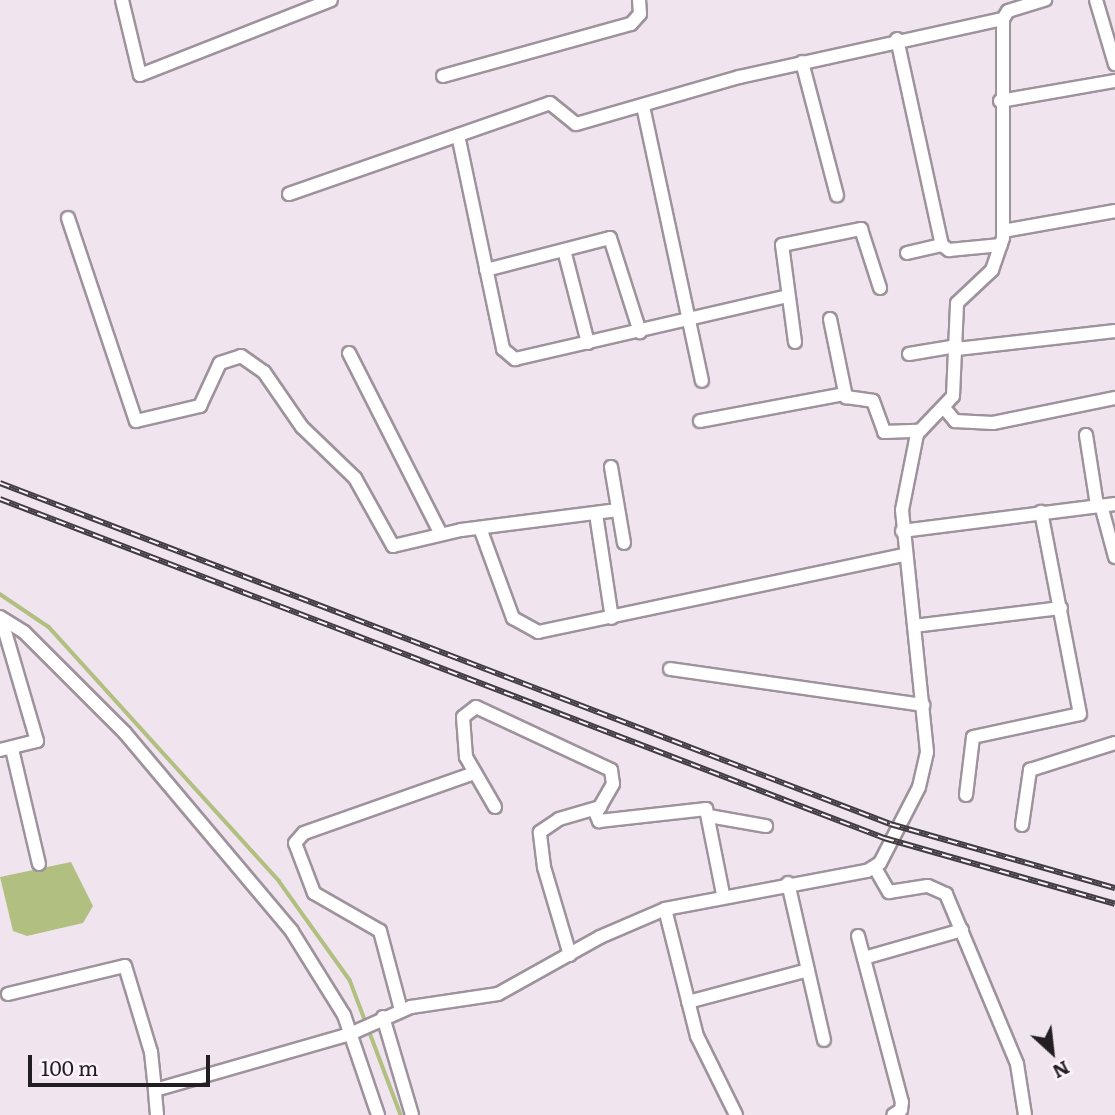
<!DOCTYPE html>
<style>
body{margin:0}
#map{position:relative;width:1115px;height:1115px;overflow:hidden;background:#f0e4ee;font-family:Literata,serif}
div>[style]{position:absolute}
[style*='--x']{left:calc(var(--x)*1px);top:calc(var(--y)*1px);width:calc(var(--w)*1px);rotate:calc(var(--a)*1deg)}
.water>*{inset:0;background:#b1bf81}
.stream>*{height:3.5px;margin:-1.75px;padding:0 1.75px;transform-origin:1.75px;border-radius:1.75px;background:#b1bf81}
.roads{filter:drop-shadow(2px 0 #9e939c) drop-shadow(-2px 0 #9e939c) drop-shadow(0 2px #9e939c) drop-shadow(0 -2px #9e939c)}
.minor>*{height:12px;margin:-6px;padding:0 6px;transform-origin:6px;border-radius:6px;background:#fff}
.rail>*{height:6px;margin-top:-3px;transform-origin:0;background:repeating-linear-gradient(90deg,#fdf2fb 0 10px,#413c41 0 20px);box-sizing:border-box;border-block:2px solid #413c41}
span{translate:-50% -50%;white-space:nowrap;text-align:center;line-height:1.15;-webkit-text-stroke:5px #fdf2fb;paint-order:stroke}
.north{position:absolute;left:1017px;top:1017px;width:70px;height:70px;-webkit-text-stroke:5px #fdf2fb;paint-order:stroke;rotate:153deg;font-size:19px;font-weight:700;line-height:28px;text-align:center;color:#221e22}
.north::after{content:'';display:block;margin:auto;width:24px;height:32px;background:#221e22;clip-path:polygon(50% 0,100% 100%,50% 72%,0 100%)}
.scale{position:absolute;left:28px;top:1055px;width:182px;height:32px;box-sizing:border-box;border:4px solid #221e22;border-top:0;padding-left:9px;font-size:21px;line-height:24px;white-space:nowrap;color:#221e22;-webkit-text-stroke:5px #fdf2fb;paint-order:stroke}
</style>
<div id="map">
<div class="water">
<div style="clip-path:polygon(71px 862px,93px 906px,83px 923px,27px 936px,13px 931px,0 877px)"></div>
</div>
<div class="stream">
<div style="--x:0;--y:594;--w:59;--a:34"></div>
<div style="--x:49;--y:627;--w:343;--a:47.8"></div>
<div style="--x:279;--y:881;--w:122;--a:54.4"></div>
<div style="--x:350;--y:980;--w:144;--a:69.3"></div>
</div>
<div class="roads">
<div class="minor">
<div style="--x:122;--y:0;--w:77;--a:76.5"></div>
<div style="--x:140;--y:75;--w:205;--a:-21.4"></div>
<div style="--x:1096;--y:0;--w:67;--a:73.5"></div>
<div style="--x:897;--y:39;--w:211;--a:77.7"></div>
<div style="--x:942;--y:245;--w:9;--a:36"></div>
<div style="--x:949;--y:250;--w:52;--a:-5.5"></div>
<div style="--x:802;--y:62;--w:138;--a:75.3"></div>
<div style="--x:443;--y:76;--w:195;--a:-15.5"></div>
<div style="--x:631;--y:24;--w:13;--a:-48"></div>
<div style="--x:640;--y:14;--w:14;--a:-94"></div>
<div style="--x:1000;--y:101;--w:117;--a:-9.9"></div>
<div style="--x:643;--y:106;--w:281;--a:77.9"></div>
<div style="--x:458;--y:135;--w:219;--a:78.1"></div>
<div style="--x:503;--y:349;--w:16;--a:40"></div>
<div style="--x:515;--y:359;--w:279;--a:-13"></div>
<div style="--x:289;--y:194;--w:276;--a:-19.2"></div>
<div style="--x:550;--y:103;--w:33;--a:39"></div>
<div style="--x:576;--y:124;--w:170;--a:-16.1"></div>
<div style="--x:739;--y:77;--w:270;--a:-12.4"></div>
<div style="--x:68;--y:218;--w:214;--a:71.5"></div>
<div style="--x:136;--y:421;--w:66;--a:-13.2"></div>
<div style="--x:200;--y:406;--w:47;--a:-65.1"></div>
<div style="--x:220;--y:363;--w:22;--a:-18"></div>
<div style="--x:241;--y:356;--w:28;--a:35"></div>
<div style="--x:264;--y:372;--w:67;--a:55.4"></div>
<div style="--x:302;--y:427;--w:74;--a:43.9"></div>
<div style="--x:355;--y:478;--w:78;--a:60.8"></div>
<div style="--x:393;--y:546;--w:70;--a:-13.2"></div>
<div style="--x:461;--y:530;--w:158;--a:-7.3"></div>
<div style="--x:1003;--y:231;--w:114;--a:-10.1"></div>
<div style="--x:564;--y:250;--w:96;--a:75.5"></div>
<div style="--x:907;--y:253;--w:36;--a:-13"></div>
<div style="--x:486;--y:270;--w:128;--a:-14.5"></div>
<div style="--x:610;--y:238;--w:99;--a:72.3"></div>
<div style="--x:830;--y:319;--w:80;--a:78.4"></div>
<div style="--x:846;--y:397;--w:27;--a:8"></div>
<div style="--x:873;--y:401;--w:33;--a:70"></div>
<div style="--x:884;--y:432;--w:34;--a:-2"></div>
<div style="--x:795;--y:342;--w:98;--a:-97.6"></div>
<div style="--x:782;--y:245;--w:81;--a:-11.4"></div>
<div style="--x:861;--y:229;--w:62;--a:72.1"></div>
<div style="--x:957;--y:349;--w:159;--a:-6.5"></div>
<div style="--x:349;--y:353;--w:203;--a:63.1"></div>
<div style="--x:909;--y:354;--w:49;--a:-9.5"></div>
<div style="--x:945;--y:409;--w:16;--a:50"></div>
<div style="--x:955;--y:421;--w:38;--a:3"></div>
<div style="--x:993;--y:423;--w:125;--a:-11.6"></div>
<div style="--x:700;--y:421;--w:147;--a:-10.6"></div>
<div style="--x:1086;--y:435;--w:71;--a:81.1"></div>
<div style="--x:611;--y:467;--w:77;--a:80.3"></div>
<div style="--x:1101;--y:505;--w:54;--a:74.9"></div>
<div style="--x:596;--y:514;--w:105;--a:81.3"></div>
<div style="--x:480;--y:528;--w:96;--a:69.9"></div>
<div style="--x:513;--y:618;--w:29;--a:29"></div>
<div style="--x:538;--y:632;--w:374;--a:-11.9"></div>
<div style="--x:902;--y:531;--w:215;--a:-7.2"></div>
<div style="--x:0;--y:617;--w:28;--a:32"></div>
<div style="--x:24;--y:632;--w:143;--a:45"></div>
<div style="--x:125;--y:733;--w:258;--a:49.9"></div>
<div style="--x:291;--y:930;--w:100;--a:58.1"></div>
<div style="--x:344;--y:1015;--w:106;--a:71.2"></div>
<div style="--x:914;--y:626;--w:148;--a:-7"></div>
<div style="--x:670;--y:669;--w:256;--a:8.1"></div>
<div style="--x:12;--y:749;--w:118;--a:76.8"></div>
<div style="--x:0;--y:750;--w:38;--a:-14"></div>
<div style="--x:37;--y:741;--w:128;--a:-106.3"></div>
<div style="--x:966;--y:795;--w:58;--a:-83.1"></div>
<div style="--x:973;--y:737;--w:109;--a:-12.1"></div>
<div style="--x:1080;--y:714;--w:206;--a:-100.9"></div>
<div style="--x:495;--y:807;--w:58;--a:-120.1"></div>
<div style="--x:466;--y:757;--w:40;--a:-94.3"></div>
<div style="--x:463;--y:717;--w:16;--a:-38"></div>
<div style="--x:476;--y:707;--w:149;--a:25"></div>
<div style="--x:611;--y:770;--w:14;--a:82"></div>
<div style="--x:613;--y:784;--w:34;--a:120"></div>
<div style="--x:596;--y:814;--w:8;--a:67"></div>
<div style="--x:599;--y:821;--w:108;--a:-6.4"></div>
<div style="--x:706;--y:809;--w:87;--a:78.7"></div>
<div style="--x:709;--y:816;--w:58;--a:10"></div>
<div style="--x:1022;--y:825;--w:56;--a:-81.7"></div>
<div style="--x:1030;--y:770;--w:89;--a:-17.6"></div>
<div style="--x:875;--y:868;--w:28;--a:60"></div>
<div style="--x:889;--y:892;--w:39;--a:-9"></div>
<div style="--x:928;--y:886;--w:20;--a:24"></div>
<div style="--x:946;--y:894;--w:184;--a:67.3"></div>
<div style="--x:1017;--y:1064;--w:52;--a:81.1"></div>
<div style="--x:788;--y:883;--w:161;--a:77.1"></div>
<div style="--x:665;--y:909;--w:131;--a:75.9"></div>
<div style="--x:697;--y:1036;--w:88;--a:63.7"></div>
<div style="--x:858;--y:936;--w:172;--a:75.2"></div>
<div style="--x:902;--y:1102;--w:8;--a:97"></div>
<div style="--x:901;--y:1110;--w:9;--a:148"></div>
<div style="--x:570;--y:955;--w:92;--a:-106.5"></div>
<div style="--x:544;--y:867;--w:35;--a:-97"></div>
<div style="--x:540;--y:832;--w:23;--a:-34"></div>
<div style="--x:559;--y:819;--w:43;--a:-16.3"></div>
<div style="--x:864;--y:958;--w:102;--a:-15.9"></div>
<div style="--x:8;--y:994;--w:120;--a:-13.5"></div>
<div style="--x:125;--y:966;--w:90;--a:73.2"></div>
<div style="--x:151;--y:1052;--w:38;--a:84"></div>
<div style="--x:688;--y:1002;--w:124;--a:-14.9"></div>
<div style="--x:401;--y:1010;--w:82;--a:-104.9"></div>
<div style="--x:380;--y:931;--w:76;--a:-150.1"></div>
<div style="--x:314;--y:893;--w:53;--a:-110.8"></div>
<div style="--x:295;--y:843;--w:13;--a:-48"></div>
<div style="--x:304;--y:833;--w:178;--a:-19.4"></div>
<div style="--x:383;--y:1017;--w:102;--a:73.5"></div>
<div style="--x:157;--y:1115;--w:25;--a:-95"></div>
<div style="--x:155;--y:1090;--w:203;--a:-16"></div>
<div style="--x:350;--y:1034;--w:67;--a:-23.9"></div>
<div style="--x:411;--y:1007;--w:88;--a:-8.5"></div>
<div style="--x:498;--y:994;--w:117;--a:-29.2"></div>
<div style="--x:600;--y:937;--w:71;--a:-23.3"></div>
<div style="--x:665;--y:909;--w:206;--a:-10.7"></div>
<div style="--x:867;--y:871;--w:15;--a:-32"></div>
<div style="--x:880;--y:863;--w:85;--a:-62.8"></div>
<div style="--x:919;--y:787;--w:36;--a:-77"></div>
<div style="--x:927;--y:752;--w:243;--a:-95.9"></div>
<div style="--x:902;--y:510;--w:77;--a:-78.8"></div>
<div style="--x:917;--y:434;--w:52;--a:-46.5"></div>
<div style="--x:953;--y:396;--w:93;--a:-87.5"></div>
<div style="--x:957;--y:303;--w:48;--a:-43.3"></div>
<div style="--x:992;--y:270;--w:34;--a:-71"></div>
<div style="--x:1003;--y:238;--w:219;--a:-90"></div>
<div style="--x:1003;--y:19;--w:9;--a:-58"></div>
<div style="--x:1008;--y:11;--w:39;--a:-17"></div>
</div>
</div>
<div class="rail">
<div style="--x:0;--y:483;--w:953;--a:20.96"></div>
<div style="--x:890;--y:824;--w:234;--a:15.9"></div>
<div style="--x:0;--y:499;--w:947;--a:20.98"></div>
<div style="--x:884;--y:838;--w:240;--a:15.9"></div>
</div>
<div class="north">N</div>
<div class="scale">100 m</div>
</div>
